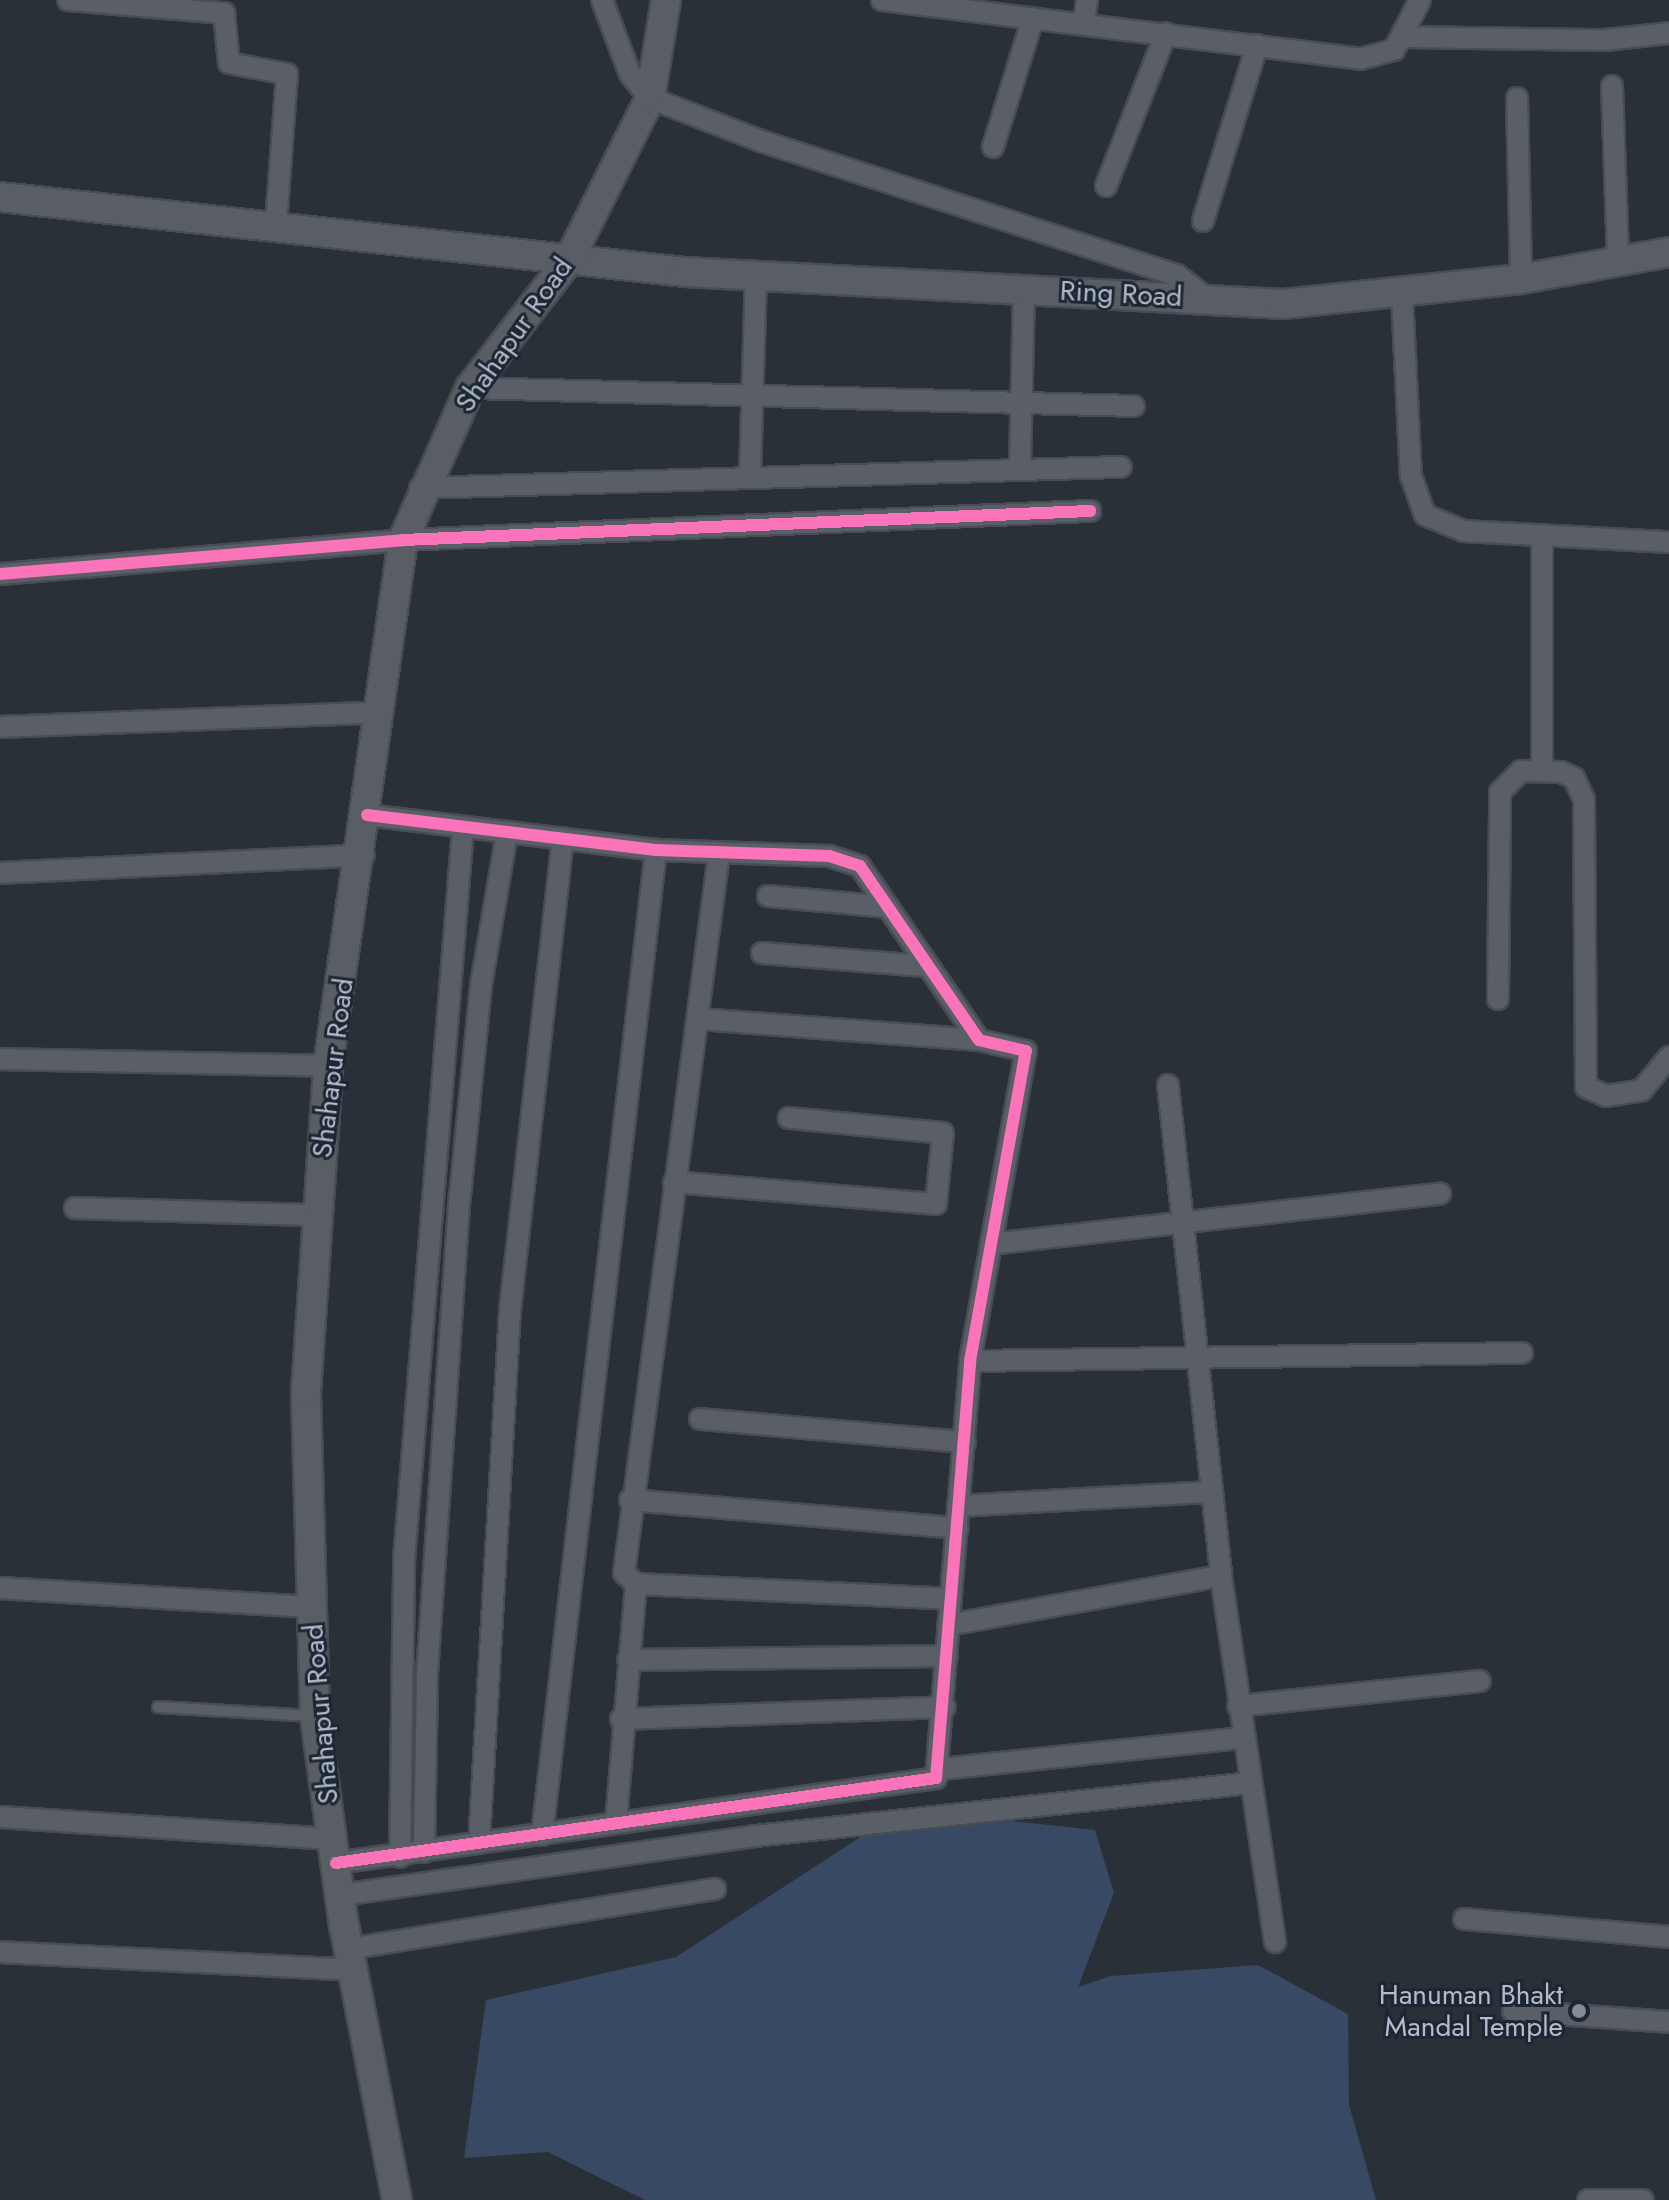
<!DOCTYPE html>
<style>
body{margin:0}
#map{position:relative;width:1669px;height:2200px;overflow:hidden;background:#2a3038;font-family:Jost,sans-serif}
div>[style]{position:absolute}
[style*='--x']{left:calc(var(--x)*1px);top:calc(var(--y)*1px);width:calc(var(--w)*1px);rotate:calc(var(--a)*1deg)}
.water>*{inset:0;background:#384963}
.roads{filter:drop-shadow(2px 0 #484c53) drop-shadow(-2px 0 #484c53) drop-shadow(0 2px #484c53) drop-shadow(0 -2px #484c53)}
.lane>*{height:10px;margin:-5px;padding:0 5px;transform-origin:5px;border-radius:5px;background:#5a5e66}
.street>*{height:20px;margin:-10px;padding:0 10px;transform-origin:10px;border-radius:10px;background:#5a5e66}
.secondary>*{height:28px;margin:-14px;padding:0 14px;transform-origin:14px;border-radius:14px;background:#595d64}
.cycleway>*{height:12px;margin:-6px;padding:0 6px;transform-origin:6px;border-radius:6px;background:#fb73b8}
.dots>*{width:22px;height:22px;translate:-50% -50%;box-sizing:border-box;border:4px solid #1d2633;border-radius:50%}
span{translate:-50% -50%;white-space:nowrap;text-align:center;line-height:1.15;-webkit-text-stroke:6px #1d2633;paint-order:stroke}
.street-label{font-size:28px;color:#b4bcc9}
.poi-label{font-size:28px;color:#b4bcc9}
.right{translate:-100% -50%;text-align:right}
</style>
<div id="map">
<div class="water">
<div style="clip-path:polygon(982px 1818px,1095px 1830px,1114px 1893px,1078px 1987px,1111px 1976px,1258px 1965px,1348px 2014px,1349px 2105px,1376px 2200px,645px 2200px,548px 2152px,464px 2158px,486px 2000px,676px 1957px,882px 1823px)"></div>
</div>
<div class="roads">
<div class="lane">
<div style="--x:158;--y:1707;--w:155;--a:3.3"></div>
</div>
<div class="street">
<div style="--x:68;--y:0;--w:157;--a:4.8"></div>
<div style="--x:224;--y:13;--w:50;--a:84.3"></div>
<div style="--x:229;--y:63;--w:59;--a:10.7"></div>
<div style="--x:287;--y:74;--w:149;--a:94.2"></div>
<div style="--x:602;--y:0;--w:79;--a:69.3"></div>
<div style="--x:630;--y:74;--w:31;--a:50"></div>
<div style="--x:650;--y:98;--w:119;--a:21.2"></div>
<div style="--x:761;--y:141;--w:437;--a:17.9"></div>
<div style="--x:1177;--y:275;--w:39;--a:38"></div>
<div style="--x:882;--y:0;--w:482;--a:7"></div>
<div style="--x:1360;--y:59;--w:35;--a:-15"></div>
<div style="--x:1394;--y:50;--w:56;--a:-62.5"></div>
<div style="--x:1084;--y:24;--w:24;--a:-83"></div>
<div style="--x:1406;--y:37;--w:199;--a:0.9"></div>
<div style="--x:1605;--y:40;--w:64;--a:-6.2"></div>
<div style="--x:1612;--y:86;--w:174;--a:88"></div>
<div style="--x:1517;--y:98;--w:181;--a:88.7"></div>
<div style="--x:993;--y:147;--w:135;--a:-72.8"></div>
<div style="--x:1106;--y:186;--w:164;--a:-68.6"></div>
<div style="--x:1203;--y:221;--w:184;--a:-72.9"></div>
<div style="--x:1402;--y:295;--w:181;--a:87.2"></div>
<div style="--x:1411;--y:476;--w:41;--a:70.3"></div>
<div style="--x:1425;--y:515;--w:42;--a:22.3"></div>
<div style="--x:1464;--y:531;--w:205;--a:3.1"></div>
<div style="--x:470;--y:388;--w:664;--a:1.55"></div>
<div style="--x:1020;--y:466;--w:177;--a:-88.7"></div>
<div style="--x:750;--y:476;--w:201;--a:-88.3"></div>
<div style="--x:420;--y:488;--w:701;--a:-1.72"></div>
<div style="--x:0;--y:574;--w:404;--a:-4.8"></div>
<div style="--x:403;--y:540;--w:688;--a:-2.42"></div>
<div style="--x:0;--y:727;--w:382;--a:-2.2"></div>
<div style="--x:1542;--y:769;--w:234;--a:-90"></div>
<div style="--x:719;--y:854;--w:725;--a:97.53"></div>
<div style="--x:624;--y:1573;--w:16;--a:43"></div>
<div style="--x:636;--y:1584;--w:315;--a:2.7"></div>
<div style="--x:0;--y:873;--w:364;--a:-2.8"></div>
<div style="--x:768;--y:896;--w:121;--a:5.2"></div>
<div style="--x:762;--y:953;--w:163;--a:4.6"></div>
<div style="--x:1498;--y:999;--w:207;--a:-89.4"></div>
<div style="--x:1500;--y:792;--w:30;--a:-45"></div>
<div style="--x:1521;--y:771;--w:40;--a:1.4"></div>
<div style="--x:1561;--y:772;--w:14;--a:25"></div>
<div style="--x:1574;--y:778;--w:23;--a:65"></div>
<div style="--x:1584;--y:799;--w:288;--a:89.6"></div>
<div style="--x:1586;--y:1087;--w:22;--a:24"></div>
<div style="--x:1606;--y:1096;--w:36;--a:-9"></div>
<div style="--x:1642;--y:1090;--w:43;--a:-50.7"></div>
<div style="--x:699;--y:1019;--w:281;--a:4.3"></div>
<div style="--x:0;--y:1059;--w:328;--a:1.2"></div>
<div style="--x:1168;--y:1085;--w:494;--a:83.8"></div>
<div style="--x:1221;--y:1576;--w:370;--a:81.6"></div>
<div style="--x:674;--y:1182;--w:263;--a:4.8"></div>
<div style="--x:936;--y:1204;--w:71;--a:-84.4"></div>
<div style="--x:943;--y:1133;--w:155;--a:-174.4"></div>
<div style="--x:75;--y:1208;--w:242;--a:1.7"></div>
<div style="--x:991;--y:1244;--w:452;--a:-6.4"></div>
<div style="--x:970;--y:1361;--w:552;--a:-0.83"></div>
<div style="--x:700;--y:1419;--w:266;--a:5"></div>
<div style="--x:630;--y:1500;--w:329;--a:4.9"></div>
<div style="--x:958;--y:1506;--w:253;--a:-3.2"></div>
<div style="--x:0;--y:1588;--w:313;--a:3.5"></div>
<div style="--x:948;--y:1625;--w:277;--a:-10.2"></div>
<div style="--x:628;--y:1660;--w:319;--a:-0.7"></div>
<div style="--x:1238;--y:1706;--w:243;--a:-5.9"></div>
<div style="--x:621;--y:1719;--w:324;--a:-2.1"></div>
<div style="--x:941;--y:1769;--w:303;--a:-5.9"></div>
<div style="--x:0;--y:1817;--w:333;--a:3.8"></div>
<div style="--x:616;--y:1822;--w:239;--a:-85.2"></div>
<div style="--x:542;--y:1835;--w:992;--a:-83.4"></div>
<div style="--x:479;--y:1843;--w:534;--a:-86.67"></div>
<div style="--x:510;--y:1310;--w:475;--a:-83.6"></div>
<div style="--x:424;--y:1852;--w:178;--a:-89"></div>
<div style="--x:427;--y:1674;--w:479;--a:-86.1"></div>
<div style="--x:460;--y:1196;--w:212;--a:-84.3"></div>
<div style="--x:481;--y:985;--w:154;--a:-80.3"></div>
<div style="--x:400;--y:1857;--w:297;--a:-89.2"></div>
<div style="--x:404;--y:1560;--w:734;--a:-85.39"></div>
<div style="--x:336;--y:1863;--w:606;--a:-8.06"></div>
<div style="--x:936;--y:1778;--w:418;--a:-85.3"></div>
<div style="--x:970;--y:1361;--w:315;--a:-79.8"></div>
<div style="--x:1026;--y:1051;--w:48;--a:-166.8"></div>
<div style="--x:979;--y:1040;--w:211;--a:-124.4"></div>
<div style="--x:860;--y:866;--w:33;--a:-162"></div>
<div style="--x:829;--y:856;--w:173;--a:-178"></div>
<div style="--x:656;--y:850;--w:291;--a:-173.1"></div>
<div style="--x:341;--y:1895;--w:418;--a:-8.1"></div>
<div style="--x:755;--y:1836;--w:496;--a:-6.1"></div>
<div style="--x:1464;--y:1919;--w:206;--a:5"></div>
<div style="--x:348;--y:1949;--w:372;--a:-9.3"></div>
<div style="--x:0;--y:1952;--w:352;--a:2.9"></div>
<div style="--x:1513;--y:2011;--w:156;--a:4"></div>
<div style="--x:1588;--y:2200;--w:55;--a:0"></div>
</div>
<div class="secondary">
<div style="--x:0;--y:197;--w:689;--a:6.25"></div>
<div style="--x:685;--y:272;--w:599;--a:3.06"></div>
<div style="--x:1283;--y:304;--w:239;--a:-6"></div>
<div style="--x:1521;--y:279;--w:150;--a:-10.3"></div>
<div style="--x:397;--y:2200;--w:279;--a:-100.9"></div>
<div style="--x:344;--y:1926;--w:212;--a:-97.9"></div>
<div style="--x:315;--y:1716;--w:324;--a:-91.6"></div>
<div style="--x:306;--y:1392;--w:327;--a:-86.1"></div>
<div style="--x:328;--y:1066;--w:531;--a:-81.89"></div>
<div style="--x:403;--y:540;--w:166;--a:-66.2"></div>
<div style="--x:470;--y:388;--w:164;--a:-52.4"></div>
<div style="--x:570;--y:258;--w:179;--a:-63.4"></div>
<div style="--x:650;--y:98;--w:99;--a:-80.7"></div>
</div>
</div>
<div class="cycleway">
<div style="--x:0;--y:574;--w:404;--a:-4.8"></div>
<div style="--x:403;--y:540;--w:688;--a:-2.42"></div>
<div style="--x:336;--y:1863;--w:606;--a:-8.06"></div>
<div style="--x:936;--y:1778;--w:418;--a:-85.3"></div>
<div style="--x:970;--y:1361;--w:315;--a:-79.8"></div>
<div style="--x:1026;--y:1051;--w:48;--a:-166.8"></div>
<div style="--x:979;--y:1040;--w:211;--a:-124.4"></div>
<div style="--x:860;--y:866;--w:33;--a:-162"></div>
<div style="--x:829;--y:856;--w:173;--a:-178"></div>
<div style="--x:656;--y:850;--w:291;--a:-173.1"></div>
</div>
<div class="dots">
<div style="left:1579px;top:2011px;background:#848b96"></div>
</div>
<div class="street-label">
<span style="left:1121px;top:294px;rotate:3deg">Ring Road</span>
<span style="left:514px;top:335px;rotate:-55deg">Shahapur Road</span>
<span style="left:333px;top:1068px;rotate:-83deg">Shahapur Road</span>
<span style="left:321px;top:1714px;rotate:-95deg">Shahapur Road</span>
</div>
<div class="poi-label">
<span class="right" style="left:1563px;top:2011px">Hanuman Bhakt<br>Mandal Temple</span>
</div>
</div>
